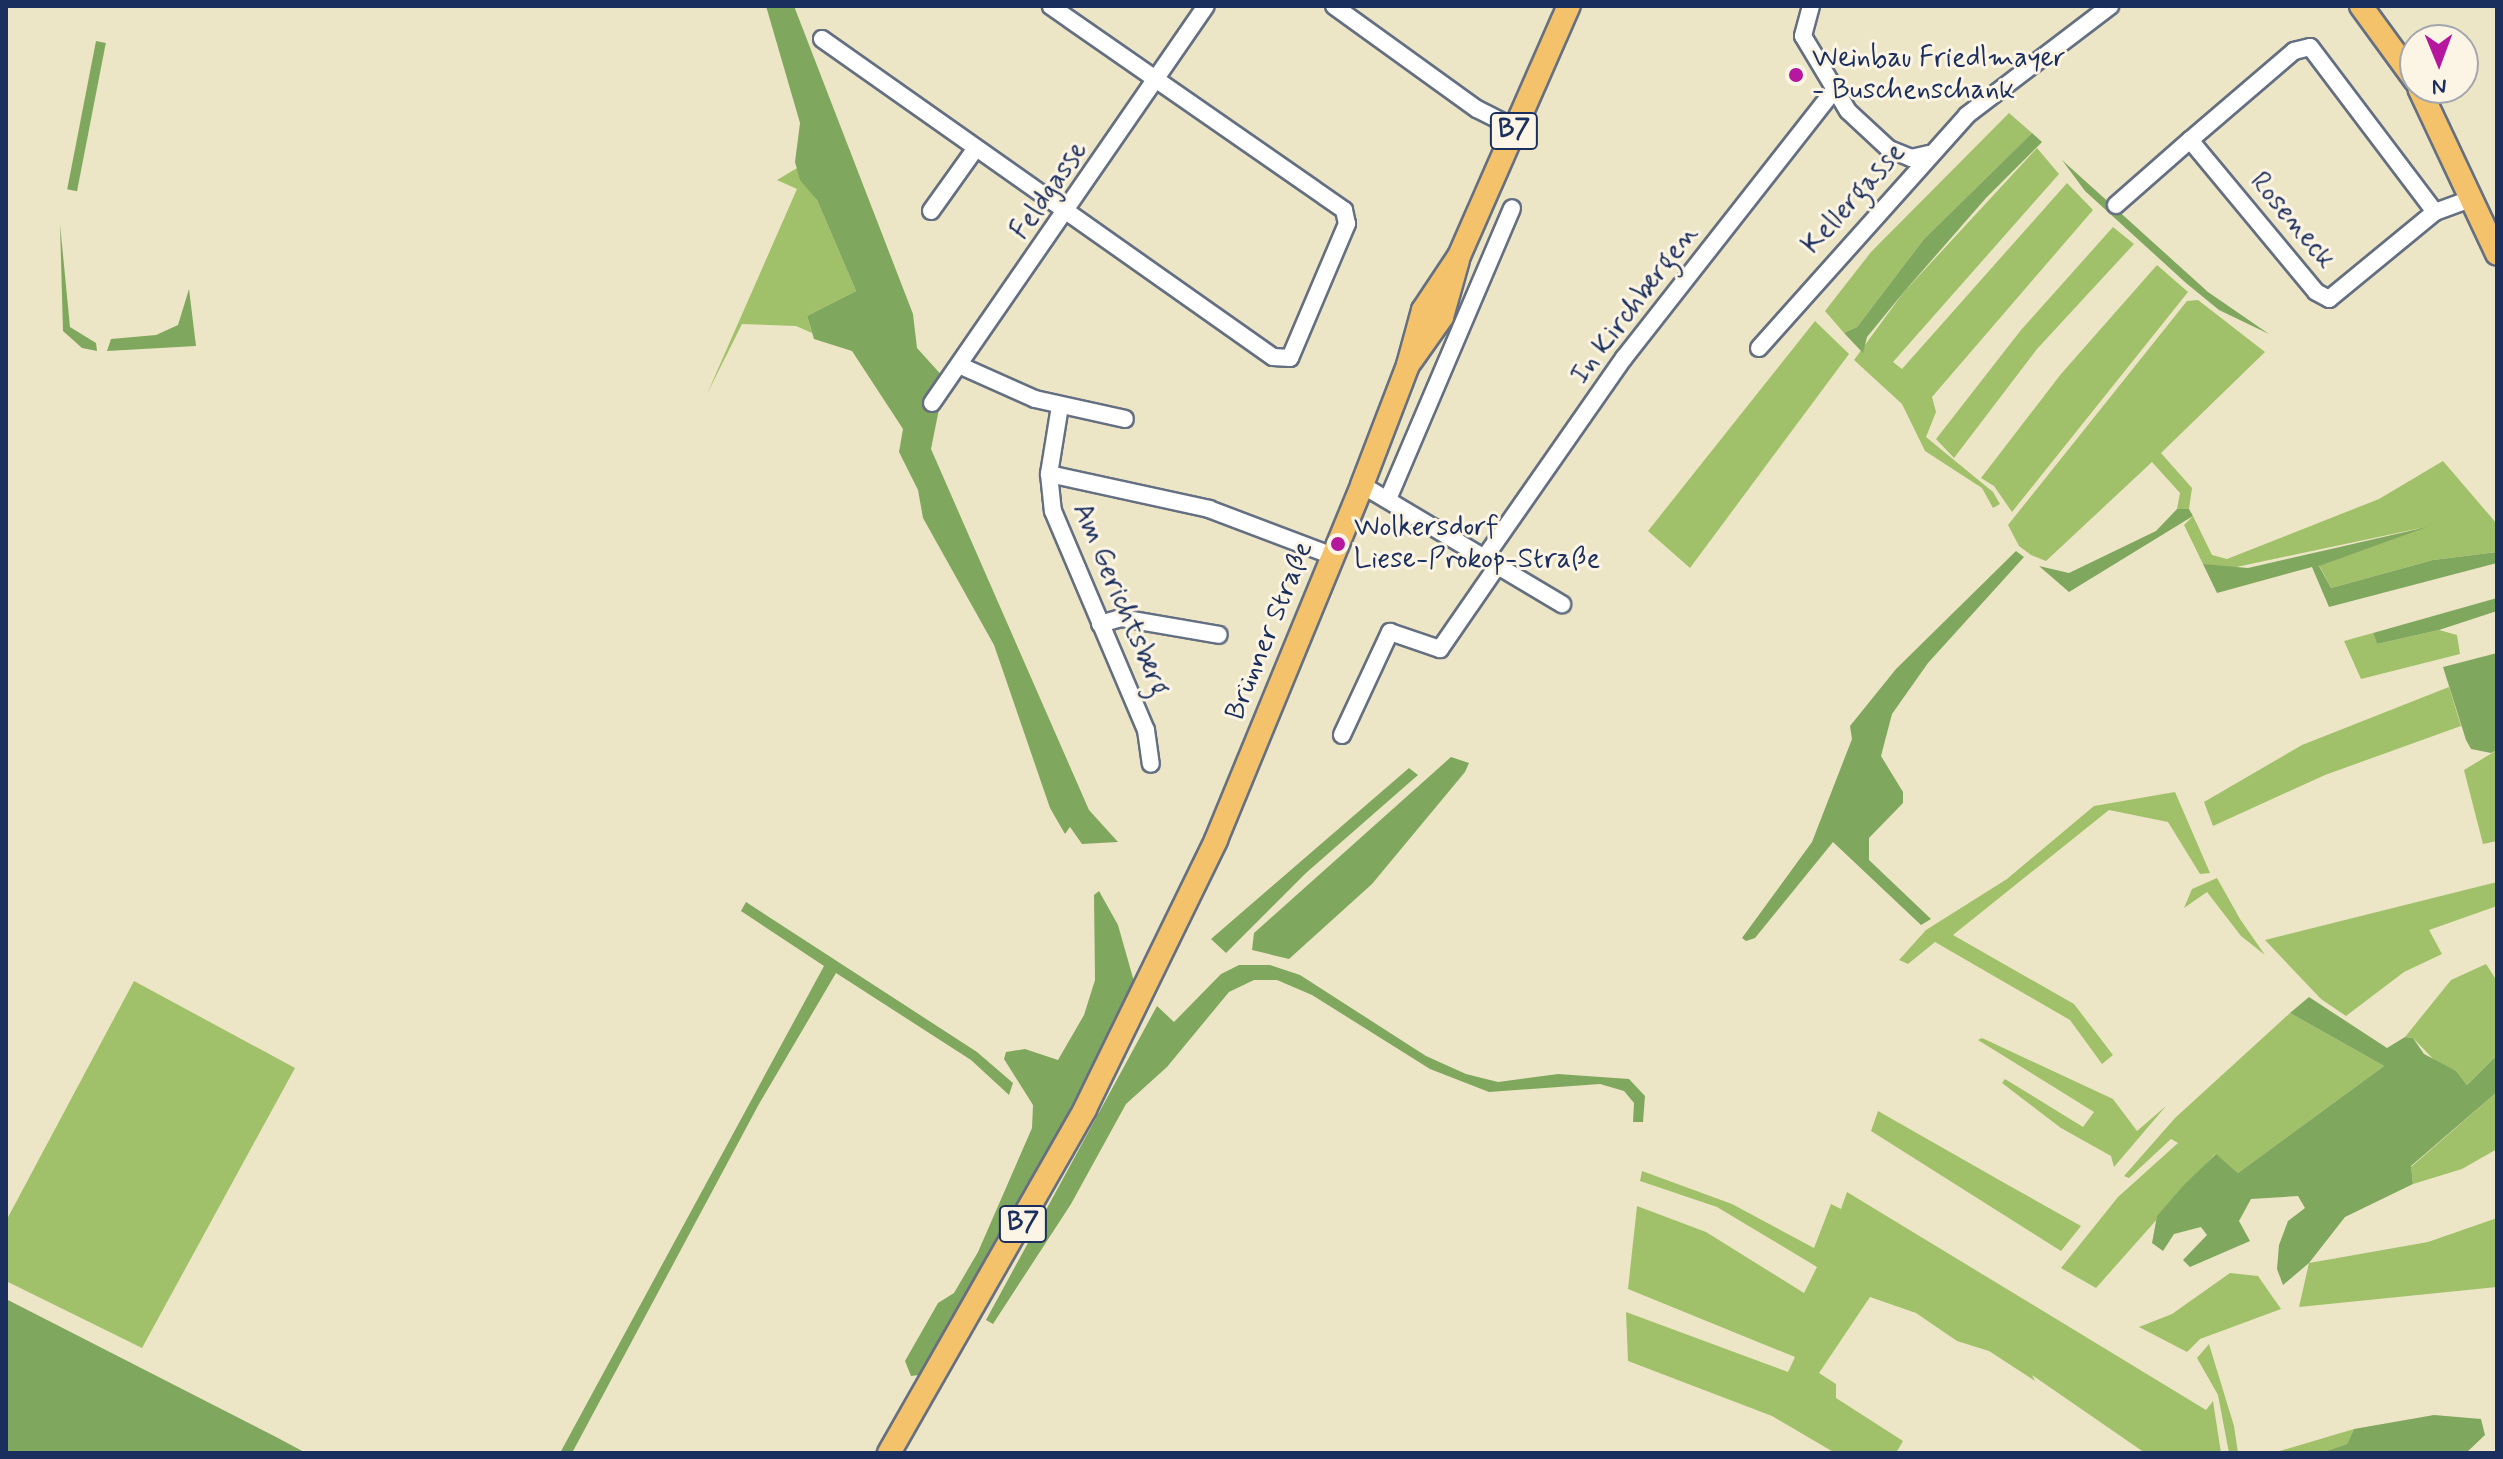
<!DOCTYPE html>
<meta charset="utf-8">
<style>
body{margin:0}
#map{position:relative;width:2503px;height:1459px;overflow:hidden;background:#ede6c6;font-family:Mynerve,sans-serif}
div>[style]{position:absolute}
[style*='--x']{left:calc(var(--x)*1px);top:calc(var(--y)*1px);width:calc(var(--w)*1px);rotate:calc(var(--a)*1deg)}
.green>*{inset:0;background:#a0c16a}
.forest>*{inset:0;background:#80a75e;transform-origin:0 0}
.roads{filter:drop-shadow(2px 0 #646f82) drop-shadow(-2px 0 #646f82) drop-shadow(0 2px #646f82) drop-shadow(0 -2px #646f82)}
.minor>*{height:16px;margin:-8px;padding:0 8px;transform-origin:8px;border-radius:8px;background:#fff}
.major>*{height:22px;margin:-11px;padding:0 11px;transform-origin:11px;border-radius:11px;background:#f3c26a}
.dots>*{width:22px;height:22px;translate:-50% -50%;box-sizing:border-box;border:4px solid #fcf5e5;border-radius:50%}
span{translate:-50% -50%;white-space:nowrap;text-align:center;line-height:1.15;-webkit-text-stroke:6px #fcf5e5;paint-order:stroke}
.shield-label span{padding:2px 6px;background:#fcf5e5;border:2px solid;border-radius:6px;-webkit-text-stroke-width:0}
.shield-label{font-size:26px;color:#1b2f5e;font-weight:700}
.poi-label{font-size:28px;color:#1b2f5e}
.left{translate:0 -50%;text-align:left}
.street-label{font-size:28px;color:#1b2f5e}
.frame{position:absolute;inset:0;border:8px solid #1b2f5e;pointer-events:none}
.north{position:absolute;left:2399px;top:24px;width:80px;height:80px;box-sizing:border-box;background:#fcf5e5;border:2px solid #a2a6af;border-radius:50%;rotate:179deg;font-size:22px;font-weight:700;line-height:32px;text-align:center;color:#1b2f5e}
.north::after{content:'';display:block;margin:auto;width:28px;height:36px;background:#b5179e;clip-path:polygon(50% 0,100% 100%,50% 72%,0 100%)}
</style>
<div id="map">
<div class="green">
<div style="clip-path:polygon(2009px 113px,2032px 133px,1924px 239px,1857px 327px,1844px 333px,1825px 311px,1871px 252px)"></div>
<div style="clip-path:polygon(2037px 148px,2059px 174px,1893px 362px,1902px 369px,2067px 183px,2093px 210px,1932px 397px,1936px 412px,1926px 437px,1993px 492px,2000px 504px,1993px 508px,1982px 488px,1925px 451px,1902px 404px,1854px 360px,1903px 293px)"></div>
<div style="clip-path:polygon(797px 168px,817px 200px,856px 291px,807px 316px,812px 333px,796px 326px,742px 324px,707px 394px,797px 189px,777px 180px)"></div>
<div style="clip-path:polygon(2113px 227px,2134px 244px,2037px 349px,1954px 458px,1936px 439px,2021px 330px)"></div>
<div style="clip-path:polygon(2157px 265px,2188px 292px,2012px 512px,1994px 486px,1981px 478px,2061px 374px)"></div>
<div style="clip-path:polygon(2198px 300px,2265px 352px,2161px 453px,2192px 488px,2189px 509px,2177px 509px,2180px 493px,2152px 462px,2046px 561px,2031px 555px,2019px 546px,2008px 525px,2187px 301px)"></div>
<div style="clip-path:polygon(1815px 321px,1849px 354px,1690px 568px,1648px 531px)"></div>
<div style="clip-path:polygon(2443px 461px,2497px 524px,2497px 552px,2433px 560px,2331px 588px,2319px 565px,2421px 528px,2227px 569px,2203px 564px,2184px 525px,2193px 516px,2212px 555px,2227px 559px,2379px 499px)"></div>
<div style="clip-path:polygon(2439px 630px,2457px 635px,2460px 654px,2361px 679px,2344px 641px,2373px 633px,2377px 644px)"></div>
<div style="clip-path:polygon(2449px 687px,2461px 726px,2325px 775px,2213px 826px,2204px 802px,2302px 745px)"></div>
<div style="clip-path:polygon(2497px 750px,2497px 841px,2483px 844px,2464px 770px)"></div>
<div style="clip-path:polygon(2175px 792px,2210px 873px,2200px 874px,2168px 822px,2109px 810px,1953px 935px,2074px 1004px,2113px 1055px,2102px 1064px,2070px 1020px,1935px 942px,1908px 964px,1899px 960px,1926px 930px,2007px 879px,2094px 806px)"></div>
<div style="clip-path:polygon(2217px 878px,2240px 919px,2265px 955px,2241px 936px,2207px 892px,2184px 908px,2192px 889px)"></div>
<div style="clip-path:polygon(2497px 882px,2497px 906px,2429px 930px,2442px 954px,2404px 972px,2346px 1016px,2321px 999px,2265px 940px)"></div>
<div style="clip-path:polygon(2486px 964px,2497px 981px,2497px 1055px,2467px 1085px,2456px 1071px,2438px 1064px,2413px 1038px,2405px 1037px,2451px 980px)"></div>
<div style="clip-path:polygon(134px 981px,295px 1068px,142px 1348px,6px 1281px,6px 1221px)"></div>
<div style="clip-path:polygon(2290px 1013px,2384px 1066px,2238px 1173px,2215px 1154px,2096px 1288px,2061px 1268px,2118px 1197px,2178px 1143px,2171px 1139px,2129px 1178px,2124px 1176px,2175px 1118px)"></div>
<div style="clip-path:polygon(1982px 1038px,2113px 1099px,2137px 1131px,2166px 1106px,2114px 1167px,2111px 1156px,2061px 1128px,2002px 1083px,2005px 1079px,2083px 1127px,2094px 1112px,1978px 1040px)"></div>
<div style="clip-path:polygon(2497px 1092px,2497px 1149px,2462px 1169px,2413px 1184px,2411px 1167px)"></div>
<div style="clip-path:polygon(1878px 1111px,2008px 1185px,2081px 1226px,2061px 1251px,1871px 1131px)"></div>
<div style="clip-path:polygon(1642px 1171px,1732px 1204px,1814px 1248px,1831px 1204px,1841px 1209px,1847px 1192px,2206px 1410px,2213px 1401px,2221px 1453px,2145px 1453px,2032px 1375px,2035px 1381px,1989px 1351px,1957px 1341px,1916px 1313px,1870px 1297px,1819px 1373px,1836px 1384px,1836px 1398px,1903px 1441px,1896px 1453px,1835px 1453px,1772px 1416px,1628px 1361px,1626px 1312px,1788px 1372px,1795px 1357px,1628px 1289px,1637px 1206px,1706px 1232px,1804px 1293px,1817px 1267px,1717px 1207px,1640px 1181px)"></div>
<div style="clip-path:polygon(2497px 1218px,2497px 1287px,2299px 1307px,2309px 1263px,2428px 1242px)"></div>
<div style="clip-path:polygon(2230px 1273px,2258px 1276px,2281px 1309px,2200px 1339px,2187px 1352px,2139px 1327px,2172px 1314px)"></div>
<div style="clip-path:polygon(2209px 1344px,2234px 1426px,2238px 1453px,2229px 1453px,2218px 1395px,2197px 1358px)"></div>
<div style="clip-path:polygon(2354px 1429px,2347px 1444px,2320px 1453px,2273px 1453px)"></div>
</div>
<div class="forest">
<div style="clip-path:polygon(766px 6px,794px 6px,913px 314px,917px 348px,945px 379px,931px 449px,1089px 810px,1118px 842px,1082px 844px,1070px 827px,1065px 834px,1050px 808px,994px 645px,923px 518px,918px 490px,899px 452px,903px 429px,852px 351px,814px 339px,807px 316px,856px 291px,817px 200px,800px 180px,795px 162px,800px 123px)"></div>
<div style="left:96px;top:41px;width:10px;height:151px;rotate:11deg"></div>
<div style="clip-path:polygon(2032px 133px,2042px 142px,1986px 198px,1903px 293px,1867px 337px,1863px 353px,1844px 333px,1857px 327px,1924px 239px)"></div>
<div style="clip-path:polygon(2062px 160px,2208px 292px,2269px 334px,2219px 310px,2186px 283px,2085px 191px)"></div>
<div style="clip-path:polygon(60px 224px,70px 327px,96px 343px,97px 351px,82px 348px,63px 331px)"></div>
<div style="clip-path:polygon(189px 289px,196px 346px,107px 351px,111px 339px,156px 335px,178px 325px)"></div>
<div style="clip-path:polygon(2177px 509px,2189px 509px,2193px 516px,2069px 592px,2039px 566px,2069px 573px,2156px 531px)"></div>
<div style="clip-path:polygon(2427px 527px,2319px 566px,2331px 588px,2433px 560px,2497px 552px,2497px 563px,2329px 607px,2312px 567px,2217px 593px,2203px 564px,2248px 568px)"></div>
<div style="clip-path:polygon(2016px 551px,2024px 557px,1928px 663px,1892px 714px,1881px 756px,1903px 792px,1903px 803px,1869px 838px,1869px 860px,1931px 919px,1921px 925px,1833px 842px,1755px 938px,1746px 941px,1742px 938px,1812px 842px,1852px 739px,1850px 726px,1896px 669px)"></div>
<div style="clip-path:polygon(2497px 598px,2497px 611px,2439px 630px,2377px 644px,2373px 633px)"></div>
<div style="clip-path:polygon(2497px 653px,2497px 750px,2491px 753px,2471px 749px,2466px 740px,2443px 667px)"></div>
<div style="clip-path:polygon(1451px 757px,1469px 763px,1465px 772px,1372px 884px,1289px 959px,1252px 950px,1254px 933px)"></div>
<div style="clip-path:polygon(1409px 768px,1418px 775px,1306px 873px,1226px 953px,1211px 939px)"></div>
<div style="clip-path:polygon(1099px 891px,1118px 925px,1135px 985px,1001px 1240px,983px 1262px,919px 1375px,911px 1376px,905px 1361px,938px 1303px,954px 1293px,978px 1252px,1032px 1128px,1033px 1105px,1004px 1059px,1006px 1052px,1025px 1049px,1058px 1060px,1084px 1015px,1095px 980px,1094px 895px)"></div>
<div style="clip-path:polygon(746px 902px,977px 1052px,1013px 1083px,1009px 1095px,971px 1060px,836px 973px,759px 1104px,572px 1453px,560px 1453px,824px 966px,741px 911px)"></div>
<div style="clip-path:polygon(1239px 965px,1270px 965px,1300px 975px,1426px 1056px,1466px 1074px,1498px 1082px,1558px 1074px,1629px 1079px,1645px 1096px,1643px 1122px,1633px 1122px,1634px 1103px,1624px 1091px,1600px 1084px,1489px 1092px,1430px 1069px,1312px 995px,1277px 980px,1254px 980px,1229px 992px,1167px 1067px,1126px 1104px,1071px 1204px,993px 1324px,986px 1320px,1157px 1006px,1174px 1022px,1221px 974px)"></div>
<div style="clip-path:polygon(2309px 997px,2387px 1048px,2405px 1037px,2413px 1038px,2424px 1054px,2456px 1071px,2467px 1085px,2497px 1055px,2497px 1092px,2411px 1166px,2413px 1184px,2345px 1217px,2309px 1263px,2283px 1285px,2277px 1269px,2279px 1245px,2288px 1221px,2305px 1208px,2298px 1196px,2251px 1199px,2239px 1221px,2250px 1241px,2190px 1267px,2183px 1260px,2207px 1235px,2201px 1227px,2174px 1234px,2163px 1251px,2152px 1243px,2157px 1216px,2183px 1186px,2216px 1154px,2238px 1173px,2384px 1066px,2290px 1013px)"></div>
<div style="clip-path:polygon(6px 1299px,276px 1437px,306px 1453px,6px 1453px)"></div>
<div style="clip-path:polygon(2434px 1415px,2481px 1419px,2485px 1435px,2466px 1453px,2320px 1453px,2347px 1444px,2354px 1429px)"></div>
</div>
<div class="roads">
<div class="minor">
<div style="--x:1334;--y:6;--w:176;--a:35.8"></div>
<div style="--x:1477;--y:109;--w:42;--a:26.6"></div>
<div style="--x:1811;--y:6;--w:31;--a:105"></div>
<div style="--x:1803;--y:36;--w:87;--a:59"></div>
<div style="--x:1848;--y:111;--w:56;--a:42.8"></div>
<div style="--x:1889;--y:149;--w:24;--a:22"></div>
<div style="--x:1911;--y:158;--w:18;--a:-13"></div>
<div style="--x:822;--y:39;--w:552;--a:35.19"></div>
<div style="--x:1273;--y:357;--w:17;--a:3"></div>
<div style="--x:1290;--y:358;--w:146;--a:-67"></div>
<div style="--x:1347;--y:224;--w:14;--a:-102"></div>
<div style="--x:1344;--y:210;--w:357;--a:-145.2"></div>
<div style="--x:2116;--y:205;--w:98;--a:-41.3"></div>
<div style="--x:931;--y:211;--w:77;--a:-54.5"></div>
<div style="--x:2435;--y:212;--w:207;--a:-127.1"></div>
<div style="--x:2310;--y:47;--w:16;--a:166"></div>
<div style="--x:2294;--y:51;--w:137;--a:139.4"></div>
<div style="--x:2190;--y:140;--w:197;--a:50.3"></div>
<div style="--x:2316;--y:292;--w:15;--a:28"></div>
<div style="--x:2329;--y:299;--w:137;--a:-39.4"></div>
<div style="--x:2435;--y:212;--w:37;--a:-20"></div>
<div style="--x:1759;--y:348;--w:312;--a:-48.2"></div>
<div style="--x:1967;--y:115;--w:180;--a:-37.3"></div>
<div style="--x:961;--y:366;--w:81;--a:24"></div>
<div style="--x:1035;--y:399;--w:92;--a:12.5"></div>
<div style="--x:932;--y:403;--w:482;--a:-55.4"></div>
<div style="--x:1060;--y:406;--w:69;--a:99.2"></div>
<div style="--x:1049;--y:474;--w:37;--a:84"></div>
<div style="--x:1053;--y:511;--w:238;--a:67"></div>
<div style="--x:1146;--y:730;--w:34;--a:82"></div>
<div style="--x:1049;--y:474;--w:164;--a:12.3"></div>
<div style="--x:1209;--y:509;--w:133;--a:20.8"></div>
<div style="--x:1362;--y:485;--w:233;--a:30.8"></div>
<div style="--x:1388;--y:499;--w:316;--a:-66.9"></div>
<div style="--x:1485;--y:557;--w:243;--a:-55.1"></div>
<div style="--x:1624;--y:358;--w:340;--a:-51.9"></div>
<div style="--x:1100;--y:624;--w:22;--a:-16"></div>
<div style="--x:1121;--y:618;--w:99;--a:9.8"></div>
<div style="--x:1342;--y:735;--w:114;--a:-65"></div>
<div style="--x:1390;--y:632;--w:53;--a:18.8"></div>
<div style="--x:1440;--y:649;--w:102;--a:-55.4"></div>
</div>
<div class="major">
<div style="--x:2361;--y:6;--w:92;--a:53.9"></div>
<div style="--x:2419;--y:88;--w:183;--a:64.8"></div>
<div style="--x:1411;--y:361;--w:54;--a:-54.8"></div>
<div style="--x:1442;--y:317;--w:59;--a:-74.3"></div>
<div style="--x:889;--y:1453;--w:396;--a:-60.3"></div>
<div style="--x:1085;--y:1109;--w:299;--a:-64"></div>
<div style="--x:1216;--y:840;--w:384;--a:-67.6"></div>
<div style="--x:1362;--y:485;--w:129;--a:-69"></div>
<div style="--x:1408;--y:365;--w:57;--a:-74.7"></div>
<div style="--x:1423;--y:310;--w:65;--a:-56.3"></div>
<div style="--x:1459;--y:256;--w:273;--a:-66.3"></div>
</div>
</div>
<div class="dots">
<div style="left:1796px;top:75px;background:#b5179e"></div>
<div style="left:1338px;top:544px;background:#b5179e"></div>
</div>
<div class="shield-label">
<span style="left:1514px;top:131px">B7</span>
<span style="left:1023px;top:1224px">B7</span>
</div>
<div class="poi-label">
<span class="left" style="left:1812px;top:75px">Weinbau Friedlmayer<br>- Buschenschank</span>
<span class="left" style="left:1354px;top:544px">Wolkersdorf<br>Liese-Prokop-Straße</span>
</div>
<div class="street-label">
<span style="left:1050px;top:191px;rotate:-55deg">Feldgasse</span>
<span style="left:1854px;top:199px;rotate:-48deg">Kellergasse</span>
<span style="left:2292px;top:221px;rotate:50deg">Roseneck</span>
<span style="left:1635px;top:305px;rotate:-53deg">In Kirchbergen</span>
<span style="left:1120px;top:600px;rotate:67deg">Am Gerichtsberg</span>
<span style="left:1270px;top:631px;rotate:-68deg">Brünner Straße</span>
</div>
<div class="frame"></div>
<div class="north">N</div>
</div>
